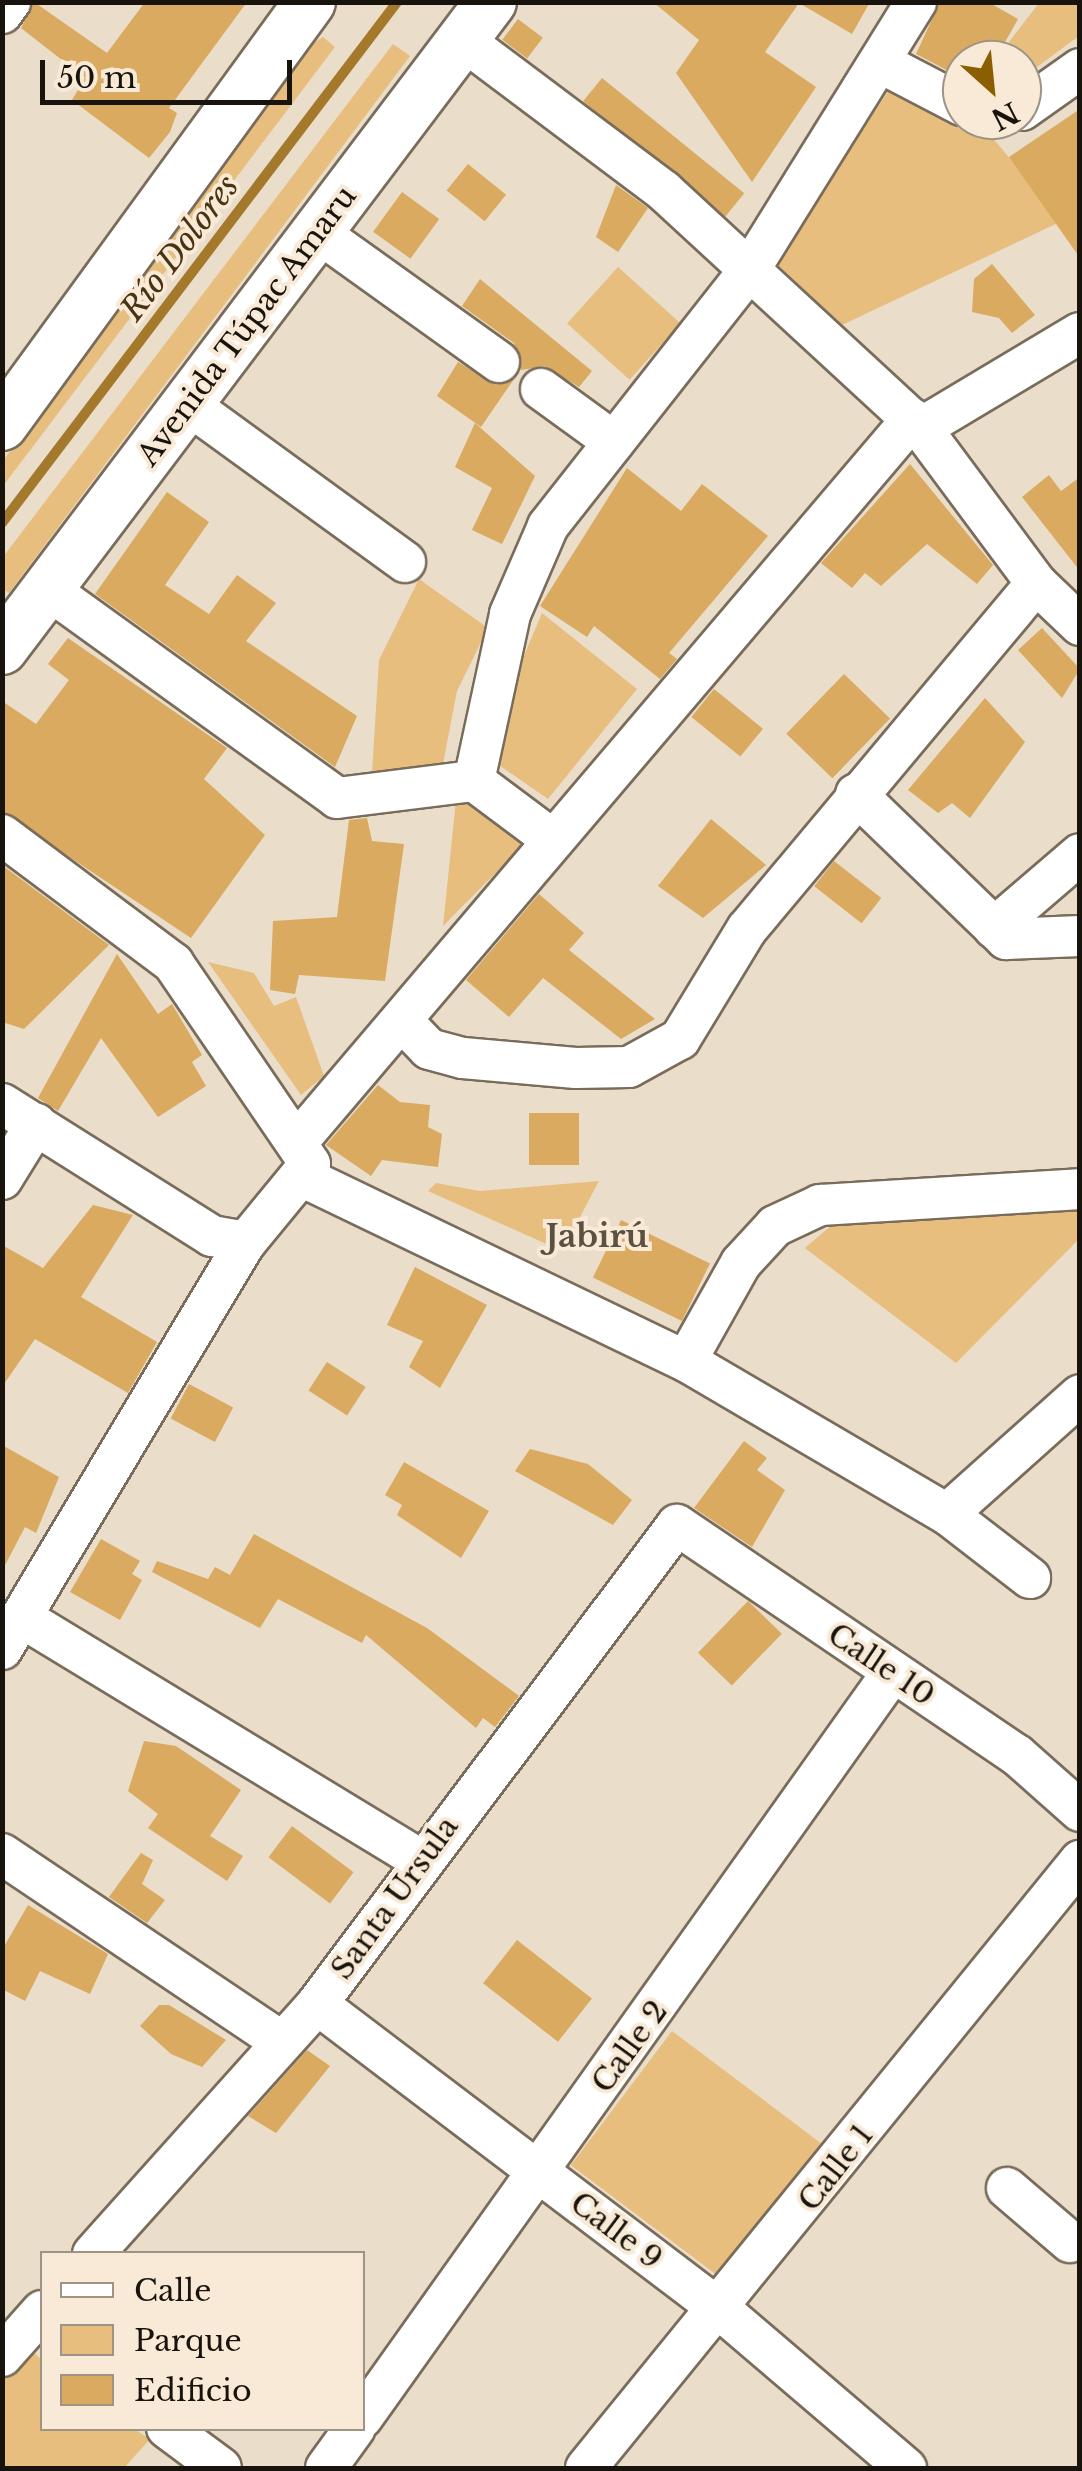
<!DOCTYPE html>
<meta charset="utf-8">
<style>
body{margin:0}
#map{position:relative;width:1082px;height:2471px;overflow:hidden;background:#eaddc9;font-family:"Libre Baskerville",serif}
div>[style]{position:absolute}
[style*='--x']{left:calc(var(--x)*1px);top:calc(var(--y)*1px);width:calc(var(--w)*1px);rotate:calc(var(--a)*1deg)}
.green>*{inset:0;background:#e7be7e;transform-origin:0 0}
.stream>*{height:10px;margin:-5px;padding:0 5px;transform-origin:5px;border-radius:5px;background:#a5792c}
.building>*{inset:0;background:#d9aa60;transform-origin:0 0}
.roads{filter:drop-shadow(2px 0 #796c5b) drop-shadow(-2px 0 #796c5b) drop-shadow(0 2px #796c5b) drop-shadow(0 -2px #796c5b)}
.minor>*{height:40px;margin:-20px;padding:0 20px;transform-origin:20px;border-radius:20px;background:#fff}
.tertiary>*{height:50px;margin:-25px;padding:0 25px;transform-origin:25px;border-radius:25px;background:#fff}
span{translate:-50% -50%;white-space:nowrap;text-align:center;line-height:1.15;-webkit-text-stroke:8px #f8ead6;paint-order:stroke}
.street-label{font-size:30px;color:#18130c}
.water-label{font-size:32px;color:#483414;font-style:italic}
.neighbourhood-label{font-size:32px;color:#5c5140;font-weight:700}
.frame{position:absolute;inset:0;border:5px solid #18130c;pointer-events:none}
.legend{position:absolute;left:40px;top:2251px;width:325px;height:180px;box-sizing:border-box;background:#f8ead6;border:2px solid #9e9485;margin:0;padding:12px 18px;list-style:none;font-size:30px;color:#18130c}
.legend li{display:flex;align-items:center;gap:20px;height:50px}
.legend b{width:50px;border:2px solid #9e9485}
.north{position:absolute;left:942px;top:40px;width:100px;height:100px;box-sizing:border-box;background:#f8ead6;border:2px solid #9e9485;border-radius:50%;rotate:153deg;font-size:28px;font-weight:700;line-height:40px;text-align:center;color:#18130c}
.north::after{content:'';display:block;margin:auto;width:35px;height:45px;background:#8b5f01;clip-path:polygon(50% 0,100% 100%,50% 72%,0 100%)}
.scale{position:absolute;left:40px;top:60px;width:252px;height:45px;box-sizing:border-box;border:5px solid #18130c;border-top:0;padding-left:12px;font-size:30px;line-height:35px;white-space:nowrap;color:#18130c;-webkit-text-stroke:8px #f8ead6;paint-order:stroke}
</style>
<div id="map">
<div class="green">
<div style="clip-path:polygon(1039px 3px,1079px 3px,1079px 36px,1022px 78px,1022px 60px,995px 60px)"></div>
<div style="clip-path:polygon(323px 37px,335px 47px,3px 486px,3px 461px,302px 50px)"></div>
<div style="clip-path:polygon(393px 44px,410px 56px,9px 593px,3px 589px,3px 557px)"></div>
<div style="clip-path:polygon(889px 90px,991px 136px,1062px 221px,842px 325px,775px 262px)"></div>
<div style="left:618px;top:267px;width:84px;height:76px;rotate:42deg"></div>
<div style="clip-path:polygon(419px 579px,488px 628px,457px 691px,442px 769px,372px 773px,379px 660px)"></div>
<div style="clip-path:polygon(542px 613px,637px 689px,548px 799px,496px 763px,504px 703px)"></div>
<div style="clip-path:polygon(456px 800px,492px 801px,529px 839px,443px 926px)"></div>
<div style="clip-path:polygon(208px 962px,254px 973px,274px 1006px,296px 997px,324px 1076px,301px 1095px)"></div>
<div style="clip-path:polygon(599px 1181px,562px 1251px,428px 1191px,436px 1183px,480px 1191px)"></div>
<div style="clip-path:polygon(1079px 1205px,1079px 1239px,956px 1363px,805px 1248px,833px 1224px)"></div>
<div style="left:672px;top:2031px;width:191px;height:168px;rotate:37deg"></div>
<div style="clip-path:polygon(32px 2351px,42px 2360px,42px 2428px,134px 2429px,150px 2439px,124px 2468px,3px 2468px,2px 2382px)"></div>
</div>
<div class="stream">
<div style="--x:2;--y:523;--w:654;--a:-52.83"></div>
</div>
<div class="building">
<div style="clip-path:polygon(34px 2px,107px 53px,145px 2px,247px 2px,169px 108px,177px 113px,170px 132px,149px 158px,72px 100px,85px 78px,21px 28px)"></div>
<div style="clip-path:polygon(653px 2px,870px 2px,852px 34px,799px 3px,765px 52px,816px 87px,752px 182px,676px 73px,699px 40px)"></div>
<div style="clip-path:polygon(940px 2px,988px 2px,1018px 19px,995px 60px,962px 60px,962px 78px,916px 54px)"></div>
<div style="left:518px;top:19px;width:31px;height:26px;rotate:37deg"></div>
<div style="left:602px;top:78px;width:183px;height:30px;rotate:39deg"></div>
<div style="clip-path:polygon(1080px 109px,1080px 258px,1009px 157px)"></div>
<div style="left:468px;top:164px;width:49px;height:34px;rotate:39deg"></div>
<div style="clip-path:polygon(616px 185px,648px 208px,618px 252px,596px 237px)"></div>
<div style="left:402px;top:192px;width:46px;height:49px;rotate:36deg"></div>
<div style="clip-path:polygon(992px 264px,1035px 315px,1012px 333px,999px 318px,972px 312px,974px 279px)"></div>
<div style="clip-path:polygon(480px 279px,592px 371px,579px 387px,544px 366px,521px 370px,514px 343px,462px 306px)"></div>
<div style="clip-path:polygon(458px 362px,496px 385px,514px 379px,481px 427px,437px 396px)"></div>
<div style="clip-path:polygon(475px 423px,535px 476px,502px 544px,472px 530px,492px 488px,455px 467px)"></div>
<div style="clip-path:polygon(910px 464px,993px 565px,977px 584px,927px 544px,881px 586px,865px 573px,852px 588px,821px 563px)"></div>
<div style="clip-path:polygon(627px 468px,681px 511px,702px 484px,768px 536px,669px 653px,677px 659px,660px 679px,594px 626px,587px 637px,540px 606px)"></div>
<div style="clip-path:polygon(1049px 475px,1061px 491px,1080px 477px,1080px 571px,1022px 497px)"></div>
<div style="clip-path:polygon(167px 492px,209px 522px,165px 585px,209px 614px,237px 575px,276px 603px,246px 641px,357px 716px,335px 767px,95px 594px)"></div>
<div style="clip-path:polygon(1042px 628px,1080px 669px,1062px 698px,1018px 650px)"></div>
<div style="clip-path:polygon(68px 638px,227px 748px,204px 779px,265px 835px,191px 938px,2px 812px,2px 701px,36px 724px,69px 680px,48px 664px)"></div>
<div style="left:844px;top:674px;width:64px;height:83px;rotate:44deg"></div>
<div style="left:714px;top:689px;width:63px;height:36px;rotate:39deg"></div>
<div style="clip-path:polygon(985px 698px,1025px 742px,970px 818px,952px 803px,938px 813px,908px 790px)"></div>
<div style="clip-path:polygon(367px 818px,372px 841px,404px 844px,385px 981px,299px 975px,295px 994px,270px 990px,273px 921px,337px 917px,349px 820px)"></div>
<div style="clip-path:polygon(711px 819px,766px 865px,703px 918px,658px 886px)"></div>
<div style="left:834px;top:861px;width:60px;height:32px;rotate:38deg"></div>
<div style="clip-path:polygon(2px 865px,109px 945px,24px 1029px,2px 1022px)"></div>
<div style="clip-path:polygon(539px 894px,584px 933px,569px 950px,655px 1019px,621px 1039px,543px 978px,509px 1017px,466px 980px)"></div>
<div style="clip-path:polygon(117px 954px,158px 1014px,172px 1004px,202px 1055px,192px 1062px,206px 1086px,158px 1117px,101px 1038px,58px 1111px,38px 1098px)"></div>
<div style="clip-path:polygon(378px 1085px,400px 1102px,430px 1105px,428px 1127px,442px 1134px,438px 1167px,382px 1160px,371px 1176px,326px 1145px)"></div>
<div style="left:529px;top:1113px;width:50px;height:52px"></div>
<div style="clip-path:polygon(93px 1205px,133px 1215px,81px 1297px,157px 1342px,128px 1393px,35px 1339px,2px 1387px,2px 1245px,43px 1268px)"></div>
<div style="left:621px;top:1220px;width:99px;height:64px;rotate:26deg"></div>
<div style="clip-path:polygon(415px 1267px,487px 1305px,440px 1388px,409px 1367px,423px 1341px,387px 1325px)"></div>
<div style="left:327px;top:1362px;width:46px;height:34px;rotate:33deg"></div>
<div style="left:189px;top:1384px;width:50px;height:39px;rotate:28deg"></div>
<div style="clip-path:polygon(744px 1441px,767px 1458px,757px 1470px,785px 1490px,752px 1547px,694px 1508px)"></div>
<div style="clip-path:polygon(2px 1445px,59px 1477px,36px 1533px,25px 1527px,2px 1571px)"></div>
<div style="clip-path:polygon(530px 1449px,588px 1464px,632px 1500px,613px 1525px,515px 1471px)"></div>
<div style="clip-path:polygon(404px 1462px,489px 1511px,461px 1558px,397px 1515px,402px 1505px,385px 1495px)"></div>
<div style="clip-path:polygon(254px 1534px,427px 1628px,519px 1696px,495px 1727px,483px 1718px,476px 1728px,366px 1635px,362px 1643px,278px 1599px,260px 1628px,152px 1572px,157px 1561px,208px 1579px,215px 1567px,230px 1575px)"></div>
<div style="clip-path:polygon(101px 1539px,140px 1561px,132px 1574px,142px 1580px,120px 1620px,70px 1592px)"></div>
<div style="left:748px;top:1601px;width:47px;height:72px;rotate:44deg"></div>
<div style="clip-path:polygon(144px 1741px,176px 1746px,241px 1790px,210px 1836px,243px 1856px,227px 1881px,148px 1828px,158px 1814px,128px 1791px)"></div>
<div style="left:292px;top:1826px;width:77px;height:39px;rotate:37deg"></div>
<div style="clip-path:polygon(141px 1853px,153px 1860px,142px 1884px,165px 1900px,147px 1923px,109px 1897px)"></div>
<div style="clip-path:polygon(28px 1905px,108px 1954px,90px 1994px,40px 1971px,25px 2001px,2px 1989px,2px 1950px)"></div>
<div style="left:517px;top:1940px;width:95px;height:55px;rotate:38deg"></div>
<div style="clip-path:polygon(159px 2005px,169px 2005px,226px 2040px,202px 2067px,171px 2054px,140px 2026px)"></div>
<div style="clip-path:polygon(307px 2050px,330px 2066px,276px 2133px,248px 2116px)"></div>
</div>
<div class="roads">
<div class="minor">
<div style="--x:2;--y:13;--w:14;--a:-54"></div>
<div style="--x:463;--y:40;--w:251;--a:36.9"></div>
<div style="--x:664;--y:191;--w:350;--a:42.7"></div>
<div style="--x:921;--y:428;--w:193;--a:53.4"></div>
<div style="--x:1036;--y:583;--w:61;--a:43.7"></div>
<div style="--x:885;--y:65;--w:87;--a:27.5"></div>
<div style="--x:1022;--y:110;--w:71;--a:-35.3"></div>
<div style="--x:316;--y:231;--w:225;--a:35.6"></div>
<div style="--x:541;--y:389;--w:90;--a:36"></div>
<div style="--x:189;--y:405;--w:267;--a:36"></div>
<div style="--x:921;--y:428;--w:185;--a:-30.9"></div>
<div style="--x:49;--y:590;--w:355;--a:35.8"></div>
<div style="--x:337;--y:798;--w:138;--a:-7.1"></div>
<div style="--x:856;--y:794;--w:209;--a:44"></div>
<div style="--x:1006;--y:939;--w:74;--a:-2.3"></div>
<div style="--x:2;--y:835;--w:214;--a:36.8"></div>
<div style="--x:173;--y:963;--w:243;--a:55.7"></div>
<div style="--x:310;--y:1164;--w:101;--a:129.4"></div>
<div style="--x:246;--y:1242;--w:35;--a:-170"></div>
<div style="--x:212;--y:1236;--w:248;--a:-147.8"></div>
<div style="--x:553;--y:840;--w:99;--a:-143.2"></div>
<div style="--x:474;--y:781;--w:171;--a:-77.8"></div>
<div style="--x:510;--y:614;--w:96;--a:-66.6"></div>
<div style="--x:548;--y:526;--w:323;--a:-51.8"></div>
<div style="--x:748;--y:272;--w:318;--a:-58.1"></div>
<div style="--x:994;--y:928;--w:113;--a:-40.7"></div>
<div style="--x:403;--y:1022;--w:37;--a:46"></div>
<div style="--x:429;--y:1049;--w:35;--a:15"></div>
<div style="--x:463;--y:1058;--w:113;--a:5.1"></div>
<div style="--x:576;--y:1068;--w:53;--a:-1.1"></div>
<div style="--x:629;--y:1067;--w:58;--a:-28.8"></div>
<div style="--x:680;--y:1039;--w:129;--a:-58.7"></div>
<div style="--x:747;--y:929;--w:451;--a:-50.1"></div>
<div style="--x:298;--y:1141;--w:948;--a:-49.62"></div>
<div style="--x:303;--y:1177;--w:425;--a:25.7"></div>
<div style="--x:686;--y:1361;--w:303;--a:30.4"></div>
<div style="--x:947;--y:1514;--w:105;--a:37.6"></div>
<div style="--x:2;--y:1179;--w:65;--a:-58.3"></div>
<div style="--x:686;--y:1361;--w:112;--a:-60.7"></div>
<div style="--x:741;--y:1263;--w:50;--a:-47.4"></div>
<div style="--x:775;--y:1226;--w:50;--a:-25"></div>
<div style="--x:820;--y:1205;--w:260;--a:-3.5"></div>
<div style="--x:947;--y:1514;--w:178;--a:-41.8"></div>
<div style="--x:21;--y:1617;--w:468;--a:31.3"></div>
<div style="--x:2;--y:1649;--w:475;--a:-59.1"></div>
<div style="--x:2;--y:1854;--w:334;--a:33.9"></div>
<div style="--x:317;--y:2004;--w:508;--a:37.16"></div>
<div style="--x:722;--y:2311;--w:242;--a:40.5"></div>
<div style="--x:1007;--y:2188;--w:83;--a:40.6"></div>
<div style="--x:93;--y:2254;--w:336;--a:-48.1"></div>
<div style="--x:317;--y:2004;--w:599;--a:-53.07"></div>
<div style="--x:677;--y:1525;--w:410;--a:34.1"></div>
<div style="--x:1017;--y:1755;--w:84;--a:41.6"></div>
<div style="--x:2;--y:2356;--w:60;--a:-48.4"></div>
<div style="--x:362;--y:2418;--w:914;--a:-54.57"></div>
<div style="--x:167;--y:2428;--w:67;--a:36.5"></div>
<div style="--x:326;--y:2468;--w:49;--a:-54.1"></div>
<div style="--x:586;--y:2468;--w:783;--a:-50.86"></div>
</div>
<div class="tertiary">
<div style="--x:2;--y:425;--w:523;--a:-53.94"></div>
<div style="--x:2;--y:649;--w:811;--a:-52.92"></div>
</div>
</div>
<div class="street-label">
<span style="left:247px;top:326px;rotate:-53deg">Avenida Túpac Amaru</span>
<span style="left:881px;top:1665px;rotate:34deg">Calle 10</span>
<span style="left:395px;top:1898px;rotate:-54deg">Santa Ursula</span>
<span style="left:630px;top:2047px;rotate:-54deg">Calle 2</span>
<span style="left:836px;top:2168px;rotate:-52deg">Calle 1</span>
<span style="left:616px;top:2231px;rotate:37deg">Calle 9</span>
</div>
<div class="water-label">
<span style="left:180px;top:248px;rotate:-53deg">Río Dolores</span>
</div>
<div class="neighbourhood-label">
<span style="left:597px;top:1236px">Jabirú</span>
</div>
<div class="frame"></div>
<ul class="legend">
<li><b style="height:12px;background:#fff"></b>Calle</li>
<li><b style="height:28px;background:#e7be7e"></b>Parque</li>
<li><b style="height:28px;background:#d9aa60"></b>Edificio</li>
</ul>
<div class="north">N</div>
<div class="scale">50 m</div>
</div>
